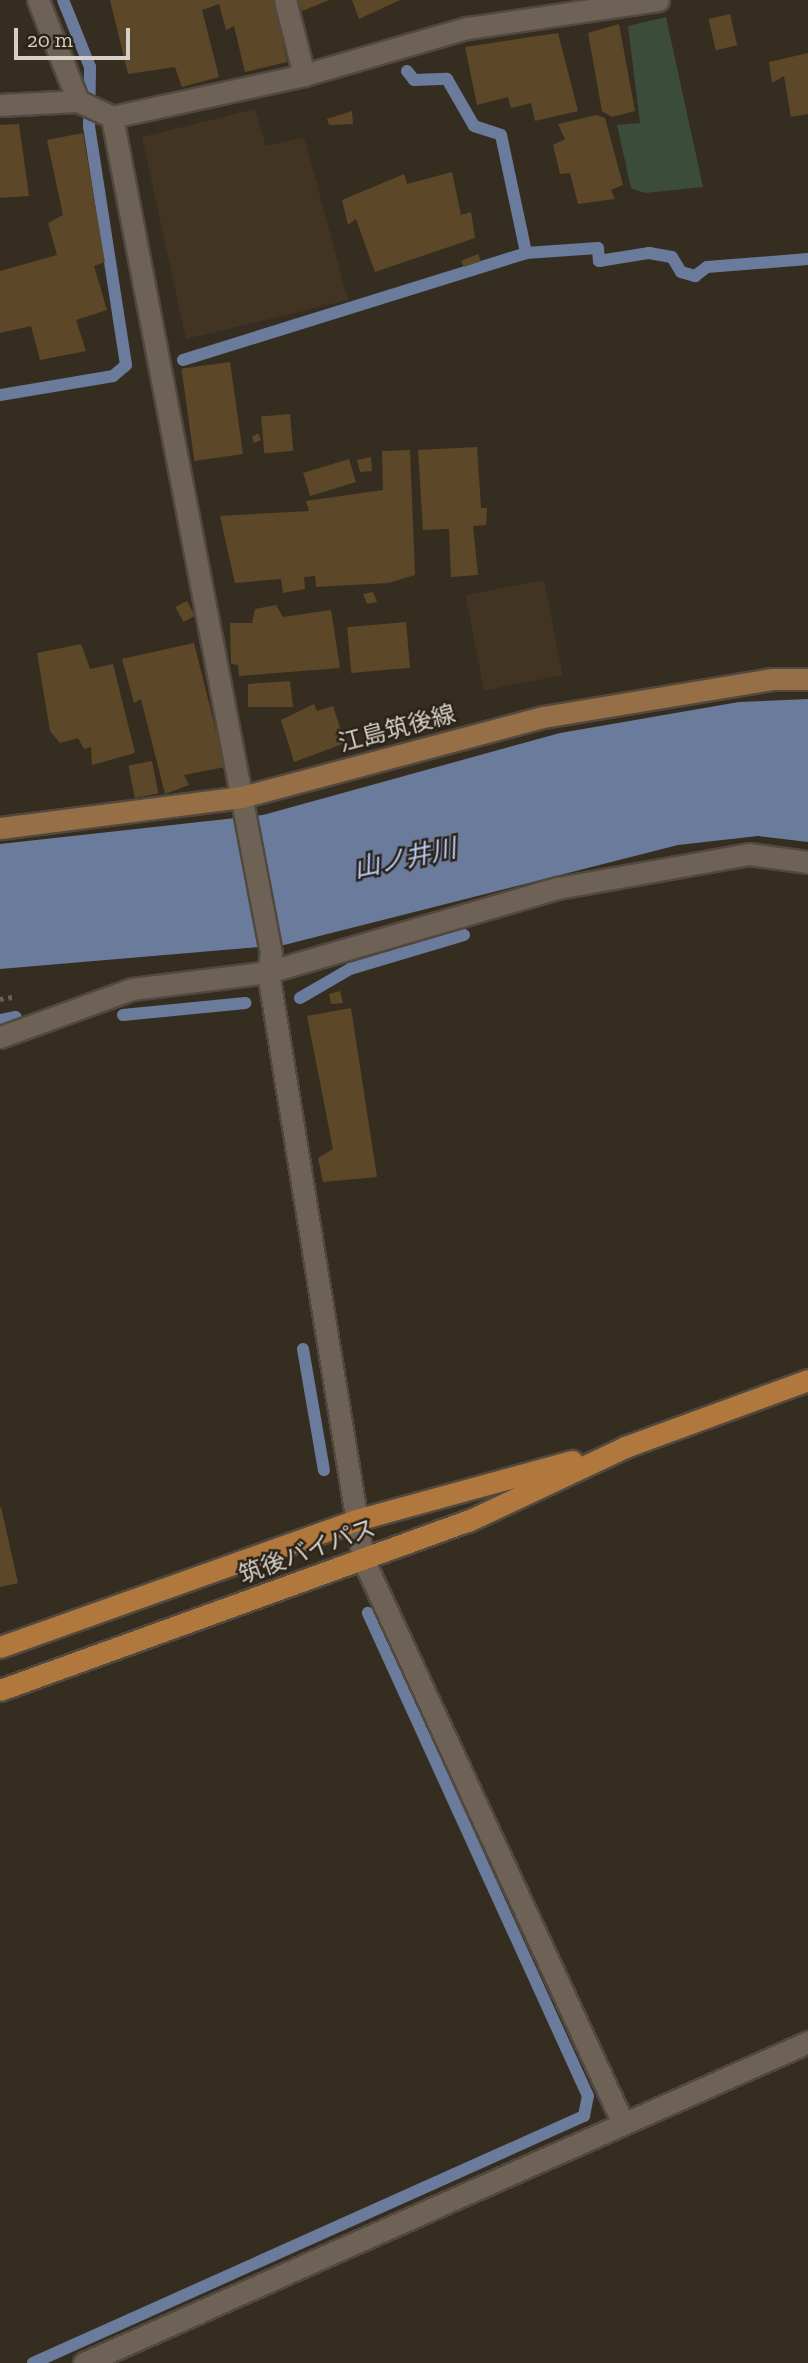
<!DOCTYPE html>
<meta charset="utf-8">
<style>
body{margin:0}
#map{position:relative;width:808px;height:2363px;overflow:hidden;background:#362d21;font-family:"Zilla Slab","Noto Sans JP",serif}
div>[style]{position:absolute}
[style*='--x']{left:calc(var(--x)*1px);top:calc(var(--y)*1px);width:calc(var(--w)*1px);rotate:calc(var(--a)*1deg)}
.built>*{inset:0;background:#413423;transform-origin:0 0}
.green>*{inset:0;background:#3b4c3b}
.water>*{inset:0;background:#6b7b9c}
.stream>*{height:12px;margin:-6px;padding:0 6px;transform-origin:6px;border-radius:6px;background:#6b7b9c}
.building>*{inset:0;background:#5c4828;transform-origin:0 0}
.path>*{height:4.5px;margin-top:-2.25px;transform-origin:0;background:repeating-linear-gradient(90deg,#696156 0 3.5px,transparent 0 8.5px)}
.roads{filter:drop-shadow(2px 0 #51493f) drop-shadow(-2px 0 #51493f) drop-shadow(0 2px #51493f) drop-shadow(0 -2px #51493f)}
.minor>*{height:21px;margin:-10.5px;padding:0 10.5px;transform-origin:10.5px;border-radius:10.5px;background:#6d6255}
.major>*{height:21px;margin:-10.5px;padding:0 10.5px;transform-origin:10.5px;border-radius:10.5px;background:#966f47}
.highway>*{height:21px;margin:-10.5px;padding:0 10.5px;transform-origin:10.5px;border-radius:10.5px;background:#b1783d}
span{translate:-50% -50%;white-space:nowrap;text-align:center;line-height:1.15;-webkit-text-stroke:5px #2c2318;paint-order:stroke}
.street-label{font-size:24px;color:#d6d0c9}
.water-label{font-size:26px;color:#b3c8f5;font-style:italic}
.scale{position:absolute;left:14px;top:28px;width:116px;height:32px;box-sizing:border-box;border:4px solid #d6d0c9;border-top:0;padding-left:9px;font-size:21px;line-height:24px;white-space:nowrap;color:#d6d0c9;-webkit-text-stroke:5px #2c2318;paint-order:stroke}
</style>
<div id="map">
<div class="built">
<div style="clip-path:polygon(255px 109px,266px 146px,304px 137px,348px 300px,186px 339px,142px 137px)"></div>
<div style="left:544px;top:580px;width:97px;height:80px;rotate:79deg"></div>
</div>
<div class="green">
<div style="clip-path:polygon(666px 17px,703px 187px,645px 193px,631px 188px,617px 125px,640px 123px,628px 26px)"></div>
</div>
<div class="water">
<div style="clip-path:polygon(808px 699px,808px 842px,758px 836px,678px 845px,284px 945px,0 969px,0 844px,263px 815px,560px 733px,739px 702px)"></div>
</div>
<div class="stream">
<div style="--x:407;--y:71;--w:11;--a:52"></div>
<div style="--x:414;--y:80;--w:33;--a:-2"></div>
<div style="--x:447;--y:79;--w:54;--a:60.1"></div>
<div style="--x:474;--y:126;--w:28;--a:18"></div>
<div style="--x:501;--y:135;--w:121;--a:78"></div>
<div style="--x:183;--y:360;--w:359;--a:-17.3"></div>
<div style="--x:526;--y:253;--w:72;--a:-4"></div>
<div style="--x:598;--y:248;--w:13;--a:86"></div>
<div style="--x:599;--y:261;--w:51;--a:-9.1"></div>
<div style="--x:649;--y:253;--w:23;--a:10"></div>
<div style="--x:672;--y:257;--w:17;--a:59"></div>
<div style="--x:681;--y:272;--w:15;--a:16"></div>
<div style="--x:695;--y:276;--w:15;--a:-37"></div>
<div style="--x:707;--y:267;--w:101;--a:-4.5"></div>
<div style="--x:0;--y:395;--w:115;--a:-9.5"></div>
<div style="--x:113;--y:376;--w:17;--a:-40"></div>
<div style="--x:126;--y:365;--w:241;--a:-98.8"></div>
<div style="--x:89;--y:127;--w:60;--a:-89"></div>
<div style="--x:90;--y:67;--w:72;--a:-111.9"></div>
<div style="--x:300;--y:998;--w:58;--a:-30.1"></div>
<div style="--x:350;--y:969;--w:119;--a:-16.6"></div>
<div style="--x:123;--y:1015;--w:123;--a:-5.6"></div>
<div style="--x:0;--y:1020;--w:16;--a:-11"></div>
<div style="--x:303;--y:1349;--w:123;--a:80.2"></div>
<div style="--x:33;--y:2363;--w:604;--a:-24.15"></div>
<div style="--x:584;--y:2116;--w:20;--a:-79"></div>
<div style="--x:588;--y:2096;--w:531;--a:-114.49"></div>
</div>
<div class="building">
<div style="clip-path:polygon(110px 0,274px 0,287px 62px,245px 72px,234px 26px,226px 30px,219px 4px,202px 10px,219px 77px,182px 87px,175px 67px,128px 74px)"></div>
<div style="clip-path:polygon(297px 0,329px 0,302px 11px)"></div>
<div style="clip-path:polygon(352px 0,400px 0,359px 19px)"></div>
<div style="left:730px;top:14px;width:32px;height:22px;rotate:77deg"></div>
<div style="clip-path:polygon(619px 24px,635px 111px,612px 117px,602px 111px,588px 33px)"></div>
<div style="clip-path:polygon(558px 33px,578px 111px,535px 121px,531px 103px,511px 108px,508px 97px,477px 105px,465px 47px)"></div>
<div style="clip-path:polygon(808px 53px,808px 114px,791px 117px,784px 76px,772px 83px,769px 62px)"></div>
<div style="clip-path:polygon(352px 111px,353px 124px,329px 125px,327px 119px)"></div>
<div style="clip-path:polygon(596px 115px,605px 118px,623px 185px,611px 190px,615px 199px,578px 204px,570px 173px,560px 174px,553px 145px,565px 139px,558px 124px)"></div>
<div style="clip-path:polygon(19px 124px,29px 196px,0 198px,0 125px)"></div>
<div style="clip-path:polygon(83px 133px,105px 262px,94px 266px,107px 310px,76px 320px,86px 351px,40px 360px,31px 326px,0 333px,0 271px,57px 255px,48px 223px,63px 215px,47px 140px)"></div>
<div style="clip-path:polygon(452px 172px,461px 215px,471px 212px,475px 238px,375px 272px,356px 219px,348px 225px,342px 200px,404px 174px,407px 184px)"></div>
<div style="clip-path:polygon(478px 254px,481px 261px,464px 267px,461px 261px)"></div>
<div style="left:230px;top:362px;width:93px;height:49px;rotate:82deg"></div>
<div style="left:290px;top:414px;width:37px;height:29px;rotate:85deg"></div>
<div style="clip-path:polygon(258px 433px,261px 440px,254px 443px,252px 437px)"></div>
<div style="clip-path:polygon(477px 447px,481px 508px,487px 508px,486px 525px,473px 526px,478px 575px,451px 577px,449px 529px,423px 530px,418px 450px)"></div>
<div style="clip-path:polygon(410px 450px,415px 575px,388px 583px,316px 587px,315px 576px,304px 577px,305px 589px,283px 593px,281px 579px,235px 583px,220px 516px,309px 511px,306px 501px,383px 490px,382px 451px)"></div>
<div style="clip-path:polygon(371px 457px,372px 471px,360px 472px,357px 460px)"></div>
<div style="left:349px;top:459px;width:24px;height:48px;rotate:73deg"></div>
<div style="clip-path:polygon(373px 592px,377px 602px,367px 604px,363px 594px)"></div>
<div style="left:187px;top:601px;width:17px;height:13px;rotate:62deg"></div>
<div style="clip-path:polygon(276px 605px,283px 617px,331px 610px,340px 668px,239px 676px,238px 665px,231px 664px,230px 623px,252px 623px,255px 609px)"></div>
<div style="left:406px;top:622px;width:46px;height:59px;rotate:85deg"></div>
<div style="clip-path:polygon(194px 643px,225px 767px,184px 775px,189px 785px,165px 794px,141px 699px,134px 703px,122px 659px)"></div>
<div style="clip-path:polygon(81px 644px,90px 669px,113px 664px,135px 753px,92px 765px,91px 747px,84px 749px,78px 738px,60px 743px,50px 731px,37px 653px)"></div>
<div style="clip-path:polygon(290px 681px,293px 707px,248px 707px,248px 684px)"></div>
<div style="clip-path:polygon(314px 704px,317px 711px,333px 706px,345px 743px,294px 762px,281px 720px)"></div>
<div style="left:152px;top:761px;width:33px;height:24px;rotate:79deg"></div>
<div style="clip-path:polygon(340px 991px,343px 1003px,331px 1004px,329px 994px)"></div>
<div style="clip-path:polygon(351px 1008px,377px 1177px,323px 1182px,318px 1158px,333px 1149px,307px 1016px)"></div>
<div style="clip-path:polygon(1px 1507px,18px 1583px,0 1587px,0 1508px)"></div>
</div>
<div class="path">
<div style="--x:0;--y:999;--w:13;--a:-9"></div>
</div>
<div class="roads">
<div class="minor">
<div style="--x:38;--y:0;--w:109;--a:68.4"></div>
<div style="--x:285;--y:0;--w:77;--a:75.8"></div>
<div style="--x:0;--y:105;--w:78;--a:-2.9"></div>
<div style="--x:78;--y:101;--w:38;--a:25"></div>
<div style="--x:112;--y:117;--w:197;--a:-12.3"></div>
<div style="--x:304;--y:75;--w:170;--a:-16.1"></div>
<div style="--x:467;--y:28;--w:193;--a:-8.3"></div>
<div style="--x:112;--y:117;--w:851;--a:79.23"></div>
<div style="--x:271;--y:953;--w:19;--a:99"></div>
<div style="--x:268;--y:972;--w:595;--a:80.81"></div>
<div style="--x:363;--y:1559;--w:619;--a:65.26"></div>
<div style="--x:0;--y:1037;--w:140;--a:-20"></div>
<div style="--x:132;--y:989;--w:137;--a:-7.1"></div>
<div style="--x:268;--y:972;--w:302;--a:-16.2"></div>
<div style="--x:558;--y:888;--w:194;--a:-10.1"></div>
<div style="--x:749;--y:854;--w:60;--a:7.7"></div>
<div style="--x:84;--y:2363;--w:792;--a:-23.91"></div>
</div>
<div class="major">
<div style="--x:0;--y:828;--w:244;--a:-7.3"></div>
<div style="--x:242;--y:797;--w:311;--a:-14.9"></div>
<div style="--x:543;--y:717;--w:233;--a:-9.4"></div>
<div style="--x:773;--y:679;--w:35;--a:0"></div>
</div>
<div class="highway">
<div style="--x:0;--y:1647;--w:378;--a:-19.6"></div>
<div style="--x:356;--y:1520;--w:224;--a:-15.3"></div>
<div style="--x:0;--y:1690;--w:498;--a:-19.9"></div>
<div style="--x:468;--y:1521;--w:174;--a:-25.2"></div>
<div style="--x:625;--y:1447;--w:195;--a:-20.1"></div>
</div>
</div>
<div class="street-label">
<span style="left:397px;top:728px;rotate:-15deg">江島筑後線</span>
<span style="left:307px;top:1551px;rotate:-20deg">筑後バイパス</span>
</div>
<div class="water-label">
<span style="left:405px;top:859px;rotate:-12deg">山ノ井川</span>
</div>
<div class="scale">20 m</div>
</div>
